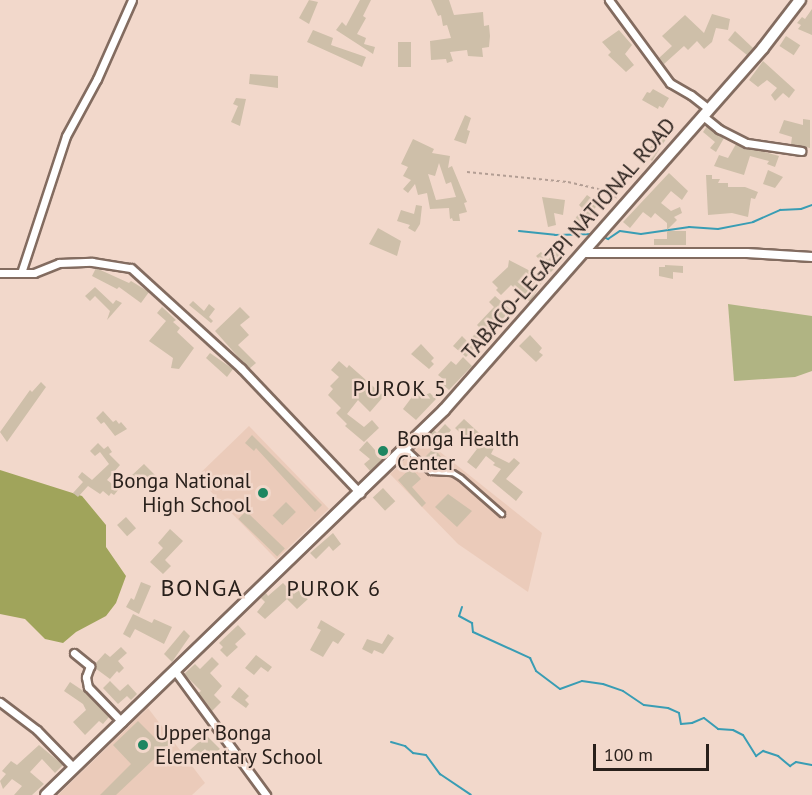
<!DOCTYPE html>
<style>
body{margin:0}
#map{position:relative;width:812px;height:795px;overflow:hidden;background:#f2d8cb;font-family:"PT Sans",sans-serif}
div>[style]{position:absolute}
[style*='--x']{left:calc(var(--x)*1px);top:calc(var(--y)*1px);width:calc(var(--w)*1px);rotate:calc(var(--a)*1deg)}
.built>*{inset:0;background:#ebcbba;transform-origin:0 0}
.green>*{inset:0;background:#b0b483}
.forest>*{inset:0;background:#a0a45b}
.stream>*{height:2px;margin:-1px;padding:0 1px;transform-origin:1px;border-radius:1px;background:#399db4}
.building>*{inset:0;background:#cebfa9;transform-origin:0 0}
.path>*{height:1.5px;margin-top:-0.75px;transform-origin:0;background:repeating-linear-gradient(90deg,#b39e94 0 3px,transparent 0 6px)}
.roads{filter:drop-shadow(2px 0 #836c60) drop-shadow(-2px 0 #836c60) drop-shadow(0 2px #836c60) drop-shadow(0 -2px #836c60)}
.service>*{height:4px;margin:-2px;padding:0 2px;transform-origin:2px;border-radius:2px;background:#fff}
.minor>*{height:7px;margin:-3.5px;padding:0 3.5px;transform-origin:3.5px;border-radius:3.5px;background:#fff}
.tertiary>*{height:8px;margin:-4px;padding:0 4px;transform-origin:4px;border-radius:4px;background:#fff}
.primary>*{height:10px;margin:-5px;padding:0 5px;transform-origin:5px;border-radius:5px;background:#fff}
.dots>*{width:16px;height:16px;translate:-50% -50%;box-sizing:border-box;border:3px solid #f2d8cb;border-radius:50%}
span{translate:-50% -50%;white-space:nowrap;text-align:center;line-height:1.15;-webkit-text-stroke:5px #f2d8cb;paint-order:stroke}
.street-label{font-size:21px;color:#29201b}
.poi-label{font-size:21px;color:#29201b}
.left{translate:0 -50%;text-align:left}
.right{translate:-100% -50%;text-align:right}
.neighbourhood-label{font-size:22px;color:#29201b;letter-spacing:1.5px}
.quarter-label{font-size:24px;color:#29201b;letter-spacing:1.5px}
.scale{position:absolute;left:593px;top:744px;width:116px;height:27px;box-sizing:border-box;border:3px solid #29201b;border-top:0;padding-left:8px;font-size:18px;line-height:21px;white-space:nowrap;color:#29201b;-webkit-text-stroke:4px #f2d8cb;paint-order:stroke}
</style>
<div id="map">
<div class="built">
<div style="left:249px;top:426px;width:115px;height:73px;rotate:46deg"></div>
<div style="clip-path:polygon(425px 440px,542px 533px,528px 592px,458px 544px,390px 474px)"></div>
<div style="clip-path:polygon(148px 708px,205px 783px,192px 795px,58px 795px)"></div>
</div>
<div class="green">
<div style="clip-path:polygon(728px 304px,812px 316px,812px 371px,795px 377px,734px 381px)"></div>
</div>
<div class="forest">
<div style="clip-path:polygon(0 470px,82px 496px,106px 525px,106px 547px,126px 576px,116px 603px,106px 616px,76px 632px,63px 643px,45px 639px,25px 619px,0 614px)"></div>
</div>
<div class="stream">
<div style="--x:519;--y:231;--w:36;--a:6"></div>
<div style="--x:555;--y:235;--w:41;--a:-1.4"></div>
<div style="--x:601;--y:236;--w:8;--a:23"></div>
<div style="--x:608;--y:239;--w:14;--a:-34"></div>
<div style="--x:620;--y:231;--w:21;--a:8"></div>
<div style="--x:641;--y:234;--w:49;--a:-8.3"></div>
<div style="--x:689;--y:227;--w:29;--a:4"></div>
<div style="--x:718;--y:229;--w:36;--a:-11"></div>
<div style="--x:753;--y:222;--w:30;--a:-24"></div>
<div style="--x:780;--y:210;--w:21;--a:-3"></div>
<div style="--x:801;--y:209;--w:12;--a:-20"></div>
<div style="--x:462;--y:607;--w:9;--a:108"></div>
<div style="--x:459;--y:616;--w:15;--a:28"></div>
<div style="--x:472;--y:623;--w:9;--a:84"></div>
<div style="--x:473;--y:632;--w:63;--a:24.5"></div>
<div style="--x:530;--y:658;--w:14;--a:65"></div>
<div style="--x:536;--y:671;--w:30;--a:37"></div>
<div style="--x:560;--y:689;--w:23;--a:-20"></div>
<div style="--x:582;--y:681;--w:21;--a:8"></div>
<div style="--x:603;--y:684;--w:21;--a:19"></div>
<div style="--x:623;--y:691;--w:25;--a:34"></div>
<div style="--x:644;--y:705;--w:24;--a:7"></div>
<div style="--x:668;--y:708;--w:12;--a:24"></div>
<div style="--x:679;--y:713;--w:11;--a:80"></div>
<div style="--x:681;--y:724;--w:11;--a:-5"></div>
<div style="--x:692;--y:723;--w:13;--a:-23"></div>
<div style="--x:704;--y:718;--w:18;--a:38"></div>
<div style="--x:718;--y:729;--w:15;--a:4"></div>
<div style="--x:733;--y:730;--w:11;--a:27"></div>
<div style="--x:743;--y:735;--w:25;--a:58"></div>
<div style="--x:756;--y:756;--w:9;--a:-36"></div>
<div style="--x:763;--y:751;--w:16;--a:18"></div>
<div style="--x:778;--y:756;--w:16;--a:40"></div>
<div style="--x:790;--y:766;--w:7;--a:-34"></div>
<div style="--x:796;--y:762;--w:16;--a:11"></div>
<div style="--x:391;--y:742;--w:15;--a:16"></div>
<div style="--x:405;--y:746;--w:11;--a:41"></div>
<div style="--x:413;--y:753;--w:13;--a:9"></div>
<div style="--x:426;--y:755;--w:24;--a:54"></div>
<div style="--x:440;--y:774;--w:37;--a:34"></div>
</div>
<div class="building">
<div style="clip-path:polygon(309px 0,318px 2px,309px 24px,299px 18px)"></div>
<div style="clip-path:polygon(360px 0,371px 0,363px 16px,366px 18px,357px 34px,366px 38px,364px 44px,375px 47px,373px 54px,336px 30px,342px 22px,346px 26px)"></div>
<div style="clip-path:polygon(431px 0,449px 0,454px 15px,483px 12px,484px 26px,489px 25px,490px 36px,489px 47px,482px 48px,483px 57px,468px 56px,467px 50px,450px 52px,453px 61px,447px 63px,446px 59px,431px 60px,430px 41px,451px 38px,447px 25px,443px 26px,441px 15px,438px 16px)"></div>
<div style="clip-path:polygon(812px 9px,812px 35px,798px 29px,801px 25px,797px 23px,802px 17px,805px 19px)"></div>
<div style="clip-path:polygon(712px 14px,730px 19px,728px 30px,716px 28px,712px 42px,704px 49px,697px 41px,688px 50px,684px 46px,664px 64px,659px 58px,672px 46px,662px 36px,685px 15px,704px 33px)"></div>
<div style="clip-path:polygon(313px 30px,333px 38px,331px 45px,366px 57px,362px 67px,307px 42px)"></div>
<div style="clip-path:polygon(619px 30px,632px 45px,625px 54px,634px 65px,626px 72px,608px 55px,611px 52px,602px 42px)"></div>
<div style="clip-path:polygon(735px 31px,753px 48px,747px 55px,728px 40px)"></div>
<div style="left:786px;top:36px;width:17px;height:12px;rotate:33deg"></div>
<div style="left:398px;top:42px;width:13px;height:25px"></div>
<div style="clip-path:polygon(763px 61px,795px 90px,789px 98px,783px 93px,775px 101px,771px 95px,777px 88px,767px 80px,758px 87px,749px 80px)"></div>
<div style="clip-path:polygon(250px 74px,278px 76px,278px 88px,249px 84px)"></div>
<div style="clip-path:polygon(653px 89px,669px 98px,663px 108px,659px 106px,658px 109px,642px 100px,647px 92px,650px 93px)"></div>
<div style="clip-path:polygon(236px 98px,246px 99px,240px 126px,231px 122px,238px 106px,233px 104px)"></div>
<div style="clip-path:polygon(465px 115px,471px 118px,467px 130px,470px 131px,466px 144px,454px 140px)"></div>
<div style="clip-path:polygon(803px 119px,810px 120px,810px 148px,791px 144px,792px 137px,779px 133px,784px 120px,803px 125px)"></div>
<div style="clip-path:polygon(661px 126px,670px 133px,652px 161px,644px 155px,656px 140px,653px 138px)"></div>
<div style="clip-path:polygon(707px 126px,724px 138px,716px 152px,710px 148px,715px 142px,703px 132px)"></div>
<div style="clip-path:polygon(evenodd,413px 139px,434px 149px,432px 153px,450px 156px,448px 168px,452px 166px,467px 202px,464px 203px,467px 212px,459px 214px,460px 221px,453px 221px,452px 218px,450px 219px,449px 208px,430px 209px,427px 193px,418px 195px,415px 184px,408px 193px,403px 189px,411px 180px,403px 176px,408px 167px,401px 164px,413px 139px,439px 163px,446px 184px,451px 182px,456px 197px,436px 200px,428px 174px,435px 176px,439px 163px)"></div>
<div style="clip-path:polygon(736px 144px,779px 156px,775px 167px,767px 164px,769px 161px,750px 156px,744px 175px,714px 166px,719px 155px,728px 158px)"></div>
<div style="clip-path:polygon(768px 170px,783px 177px,775px 188px,763px 184px)"></div>
<div style="clip-path:polygon(669px 173px,688px 191px,682px 200px,671px 191px,661px 203px,671px 211px,680px 207px,682px 213px,674px 217px,677px 220px,667px 230px,667px 223px,655px 213px,651px 218px,643px 212px,630px 228px,623px 222px)"></div>
<div style="clip-path:polygon(706px 175px,712px 175px,712px 179px,720px 179px,718px 183px,728px 183px,728px 187px,745px 187px,758px 192px,755px 199px,751px 198px,748px 217px,732px 213px,708px 215px)"></div>
<div style="clip-path:polygon(587px 195px,598px 203px,585px 226px,575px 219px,582px 208px,579px 205px)"></div>
<div style="clip-path:polygon(542px 197px,565px 200px,563px 215px,554px 213px,556px 225px,548px 227px)"></div>
<div style="clip-path:polygon(416px 205px,422px 206px,420px 224px,415px 232px,408px 228px,410px 225px,397px 221px,401px 210px,414px 214px)"></div>
<div style="clip-path:polygon(378px 228px,401px 241px,397px 256px,369px 244px)"></div>
<div style="clip-path:polygon(667px 231px,686px 231px,686px 245px,654px 245px,654px 239px,667px 239px)"></div>
<div style="clip-path:polygon(555px 251px,564px 259px,544px 279px,530px 302px,511px 285px,501px 295px,496px 290px,498px 288px,492px 282px,508px 267px,509px 260px,538px 275px,547px 267px,536px 256px,541px 252px,548px 260px)"></div>
<div style="clip-path:polygon(665px 265px,683px 266px,683px 273px,673px 272px,673px 279px,659px 276px,659px 267px,665px 267px)"></div>
<div style="clip-path:polygon(96px 268px,129px 283px,131px 281px,149px 292px,141px 303px,119px 287px,117px 289px,92px 276px)"></div>
<div style="clip-path:polygon(95px 287px,113px 304px,116px 300px,122px 303px,107px 320px,110px 311px,95px 296px,90px 301px,85px 296px)"></div>
<div style="clip-path:polygon(495px 296px,511px 310px,466px 357px,453px 346px,462px 336px,468px 342px,480px 328px,477px 325px,494px 307px,489px 302px)"></div>
<div style="clip-path:polygon(193px 301px,204px 311px,209px 304px,215px 309px,209px 317px,213px 321px,211px 323px,189px 305px)"></div>
<div style="clip-path:polygon(162px 307px,176px 320px,173px 322px,180px 328px,177px 332px,194px 348px,179px 369px,171px 368px,173px 358px,149px 341px,166px 321px,157px 313px)"></div>
<div style="clip-path:polygon(240px 307px,250px 317px,240px 325px,249px 335px,238px 345px,256px 363px,249px 369px,215px 331px)"></div>
<div style="clip-path:polygon(530px 335px,542px 348px,539px 352px,543px 355px,536px 362px,519px 346px)"></div>
<div style="clip-path:polygon(421px 344px,434px 358px,431px 361px,434px 364px,429px 369px,411px 354px)"></div>
<div style="clip-path:polygon(210px 353px,233px 369px,227px 377px,206px 358px)"></div>
<div style="clip-path:polygon(463px 357px,472px 366px,449px 390px,440px 382px,443px 379px,438px 375px,451px 361px,456px 365px)"></div>
<div style="clip-path:polygon(339px 361px,347px 368px,349px 365px,384px 396px,370px 412px,358px 400px,347px 414px,364px 427px,372px 420px,379px 428px,364px 442px,345px 426px,347px 424px,336px 413px,341px 408px,328px 395px,333px 389px,330px 386px,339px 377px,331px 370px)"></div>
<div style="clip-path:polygon(41px 382px,46px 387px,7px 442px,0 432px,30px 390px,32px 392px)"></div>
<div style="clip-path:polygon(418px 389px,425px 395px,430px 393px,436px 399px,416px 420px,403px 409px)"></div>
<div style="clip-path:polygon(103px 411px,113px 422px,116px 420px,119px 424px,121px 422px,127px 429px,115px 436px,104px 422px,101px 424px,96px 418px)"></div>
<div style="clip-path:polygon(464px 419px,489px 442px,499px 432px,501px 434px,491px 454px,509px 463px,514px 458px,520px 463px,506px 479px,523px 492px,516px 501px,492px 481px,501px 469px,493px 465px,495px 463px,486px 456px,476px 469px,467px 462px,477px 449px,455px 428px)"></div>
<div style="clip-path:polygon(445px 424px,451px 430px,440px 445px,430px 434px,434px 430px,437px 433px)"></div>
<div style="clip-path:polygon(252px 435px,322px 505px,315px 512px,256px 448px,254px 451px,245px 443px)"></div>
<div style="clip-path:polygon(367px 441px,383px 459px,370px 471px,364px 464px,370px 459px,359px 450px)"></div>
<div style="clip-path:polygon(98px 443px,104px 449px,108px 446px,112px 452px,109px 454px,120px 465px,107px 480px,119px 489px,114px 495px,111px 493px,109px 496px,103px 491px,100px 494px,88px 486px,78px 497px,73px 493px,83px 482px,78px 477px,82px 472px,92px 480px,109px 464px,100px 452px,95px 456px,90px 451px)"></div>
<div style="clip-path:polygon(434px 448px,442px 458px,432px 467px,423px 459px)"></div>
<div style="clip-path:polygon(144px 464px,156px 476px,151px 482px,144px 476px,136px 484px,130px 477px)"></div>
<div style="clip-path:polygon(411px 468px,421px 479px,412px 487px,426px 503px,422px 507px,398px 480px)"></div>
<div style="left:383px;top:488px;width:18px;height:14px;rotate:47deg"></div>
<div style="clip-path:polygon(448px 494px,472px 511px,457px 527px,435px 507px)"></div>
<div style="left:286px;top:502px;width:14px;height:19px;rotate:45deg"></div>
<div style="left:246px;top:511px;width:54px;height:11px;rotate:44deg"></div>
<div style="left:126px;top:517px;width:15px;height:12px;rotate:48deg"></div>
<div style="clip-path:polygon(170px 529px,183px 541px,165px 560px,171px 566px,163px 574px,150px 562px,163px 548px,158px 543px)"></div>
<div style="clip-path:polygon(333px 533px,341px 544px,333px 551px,329px 546px,316px 559px,310px 553px)"></div>
<div style="clip-path:polygon(141px 582px,151px 586px,139px 614px,126px 607px,131px 598px,134px 600px)"></div>
<div style="clip-path:polygon(283px 583px,294px 594px,298px 590px,308px 599px,297px 609px,287px 599px,265px 619px,257px 612px,265px 602px,261px 598px,266px 593px,268px 596px)"></div>
<div style="clip-path:polygon(133px 614px,152px 623px,154px 619px,172px 627px,164px 644px,135px 629px,130px 638px,123px 634px)"></div>
<div style="clip-path:polygon(321px 620px,345px 634px,338px 644px,333px 641px,323px 657px,310px 650px,321px 630px,317px 628px)"></div>
<div style="clip-path:polygon(238px 625px,246px 634px,235px 644px,238px 647px,227px 657px,220px 650px,223px 647px,219px 643px)"></div>
<div style="clip-path:polygon(184px 630px,190px 636px,172px 662px,164px 654px)"></div>
<div style="clip-path:polygon(388px 634px,394px 638px,383px 654px,374px 650px,372px 654px,362px 649px,367px 639px,382px 644px)"></div>
<div style="clip-path:polygon(121px 647px,127px 653px,118px 661px,124px 668px,119px 673px,117px 671px,110px 679px,95px 668px,95px 664px,105px 653px,110px 657px)"></div>
<div style="clip-path:polygon(256px 655px,272px 667px,268px 672px,261px 667px,254px 675px,245px 668px)"></div>
<div style="clip-path:polygon(212px 657px,219px 664px,210px 673px,222px 686px,214px 695px,221px 702px,212px 711px,198px 693px,201px 691px,184px 674px,195px 664px,200px 669px)"></div>
<div style="clip-path:polygon(110px 681px,120px 691px,128px 684px,137px 694px,131px 700px,127px 696px,118px 704px,103px 688px)"></div>
<div style="clip-path:polygon(70px 682px,85px 692px,109px 717px,103px 724px,99px 721px,85px 735px,73px 722px,86px 710px,83px 704px,64px 691px)"></div>
<div style="clip-path:polygon(239px 687px,249px 696px,245px 700px,249px 704px,246px 708px,231px 697px)"></div>
<div style="clip-path:polygon(138px 721px,158px 741px,166px 735px,172px 742px,116px 795px,100px 795px,131px 764px,113px 745px)"></div>
<div style="clip-path:polygon(200px 729px,220px 749px,211px 756px,205px 749px,196px 757px,190px 750px,201px 740px,195px 733px)"></div>
<div style="clip-path:polygon(39px 745px,63px 765px,55px 773px,42px 759px,30px 772px,44px 784px,32px 795px,14px 795px,22px 786px,12px 779px,3px 789px,0 781px,6px 774px,2px 771px,11px 761px,17px 765px)"></div>
</div>
<div class="path">
<div style="--x:467;--y:172;--w:101;--a:5.7"></div>
<div style="--x:568;--y:182;--w:31;--a:13"></div>
<div style="--x:598;--y:189;--w:22;--a:24"></div>
</div>
<div class="roads">
<div class="service">
<div style="--x:406;--y:449;--w:34;--a:43"></div>
<div style="--x:431;--y:472;--w:22;--a:3"></div>
<div style="--x:453;--y:473;--w:9;--a:32"></div>
<div style="--x:461;--y:478;--w:55;--a:41.3"></div>
</div>
<div class="minor">
<div style="--x:609;--y:0;--w:103;--a:53.7"></div>
<div style="--x:670;--y:83;--w:24;--a:30"></div>
<div style="--x:691;--y:95;--w:23;--a:38"></div>
<div style="--x:703;--y:116;--w:21;--a:39"></div>
<div style="--x:719;--y:129;--w:31;--a:27"></div>
<div style="--x:747;--y:143;--w:55;--a:8.4"></div>
<div style="--x:0;--y:273;--w:34;--a:0"></div>
<div style="--x:34;--y:273;--w:27;--a:-22"></div>
<div style="--x:59;--y:263;--w:33;--a:-2"></div>
<div style="--x:92;--y:262;--w:39;--a:9"></div>
<div style="--x:131;--y:268;--w:149;--a:42.3"></div>
<div style="--x:241;--y:368;--w:173;--a:46.4"></div>
<div style="--x:21;--y:273;--w:144;--a:-71.8"></div>
<div style="--x:66;--y:136;--w:65;--a:-61.5"></div>
<div style="--x:97;--y:79;--w:86;--a:-66.1"></div>
<div style="--x:74;--y:653;--w:21;--a:39"></div>
<div style="--x:90;--y:666;--w:12;--a:110"></div>
<div style="--x:86;--y:677;--w:10;--a:79"></div>
<div style="--x:88;--y:687;--w:49;--a:45.8"></div>
<div style="--x:175;--y:671;--w:154;--a:53.7"></div>
<div style="--x:0;--y:702;--w:46;--a:37.1"></div>
<div style="--x:37;--y:730;--w:53;--a:45.8"></div>
</div>
<div class="tertiary">
<div style="--x:583;--y:253;--w:164;--a:0"></div>
<div style="--x:747;--y:253;--w:65;--a:3.5"></div>
</div>
<div class="primary">
<div style="--x:46;--y:795;--w:554;--a:-44.05"></div>
<div style="--x:444;--y:410;--w:482;--a:-48.6"></div>
<div style="--x:763;--y:48;--w:61;--a:-52.4"></div>
</div>
</div>
<div class="dots">
<div style="left:383px;top:451px;background:#1e8661"></div>
<div style="left:263px;top:493px;background:#1e8661"></div>
<div style="left:143px;top:745px;background:#1e8661"></div>
</div>
<div class="street-label">
<span style="left:569px;top:239px;rotate:-49deg">TABACO-LEGAZPI NATIONAL ROAD</span>
</div>
<div class="poi-label">
<span class="left" style="left:397px;top:451px">Bonga Health<br>Center</span>
<span class="right" style="left:251px;top:493px">Bonga National<br>High School</span>
<span class="left" style="left:155px;top:745px">Upper Bonga<br>Elementary School</span>
</div>
<div class="neighbourhood-label">
<span style="left:400px;top:389px">PUROK 5</span>
<span style="left:334px;top:589px">PUROK 6</span>
</div>
<div class="quarter-label">
<span style="left:202px;top:588px">BONGA</span>
</div>
<div class="scale">100 m</div>
</div>
